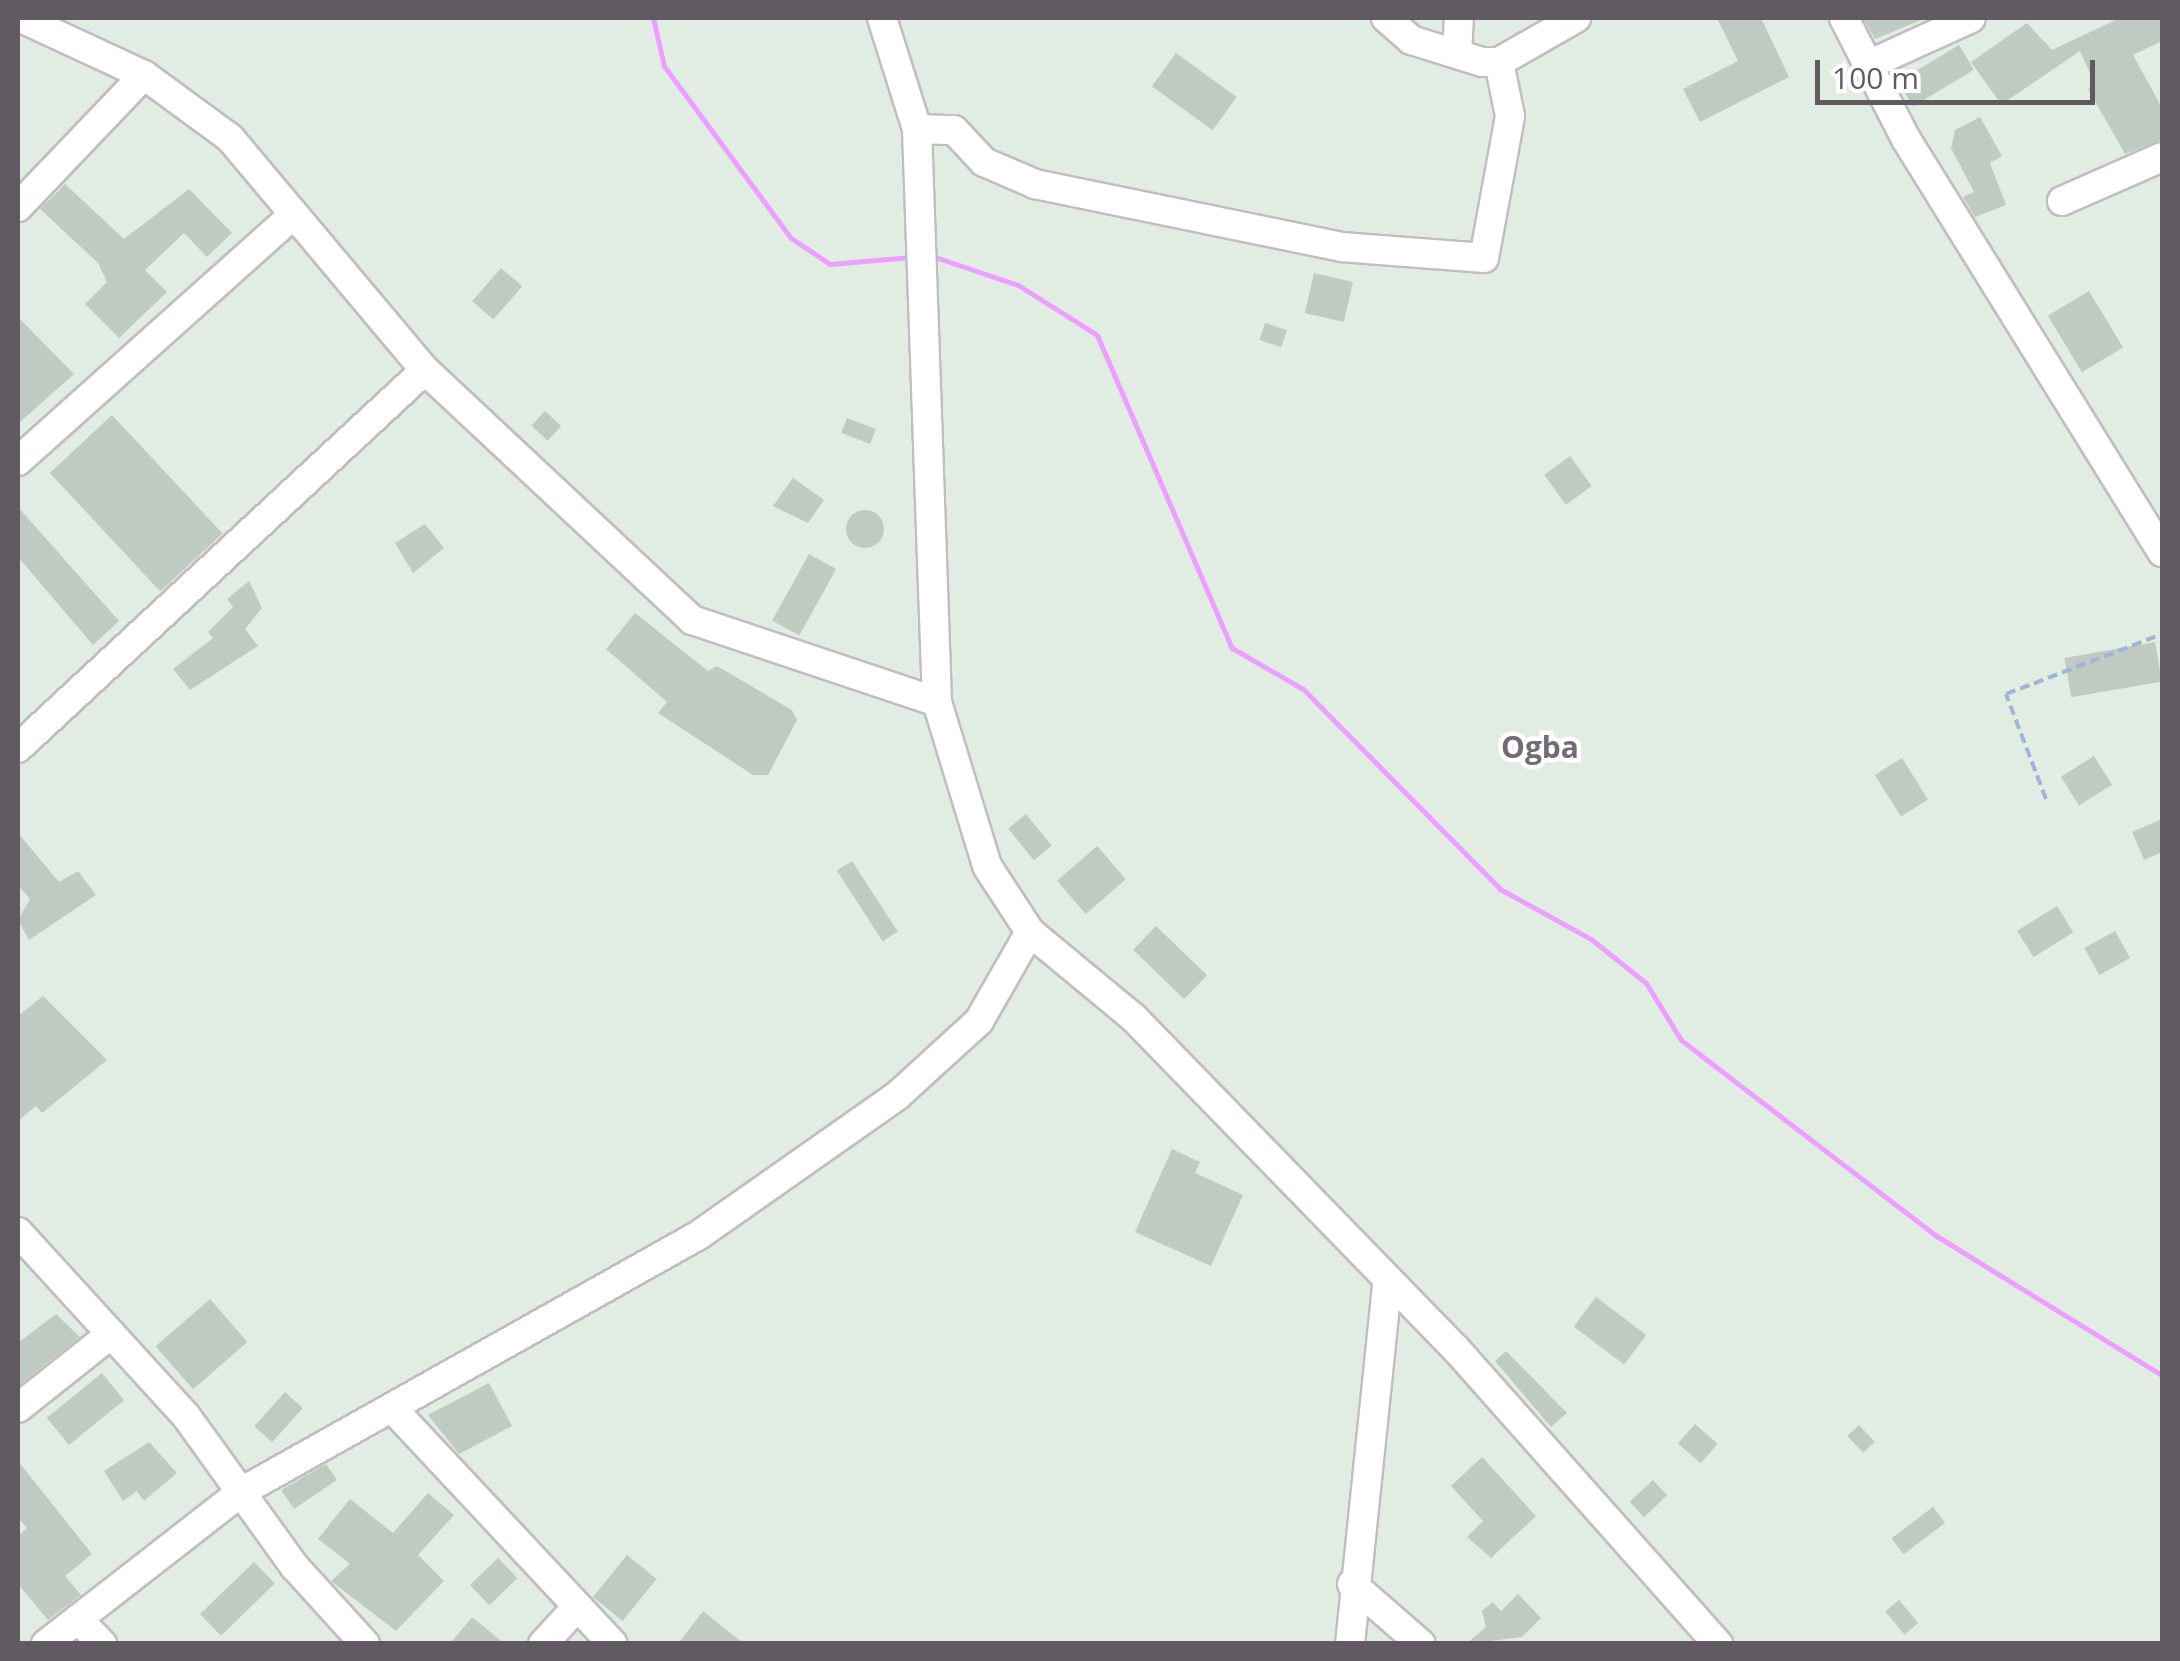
<!DOCTYPE html>
<style>
body{margin:0}
#map{position:relative;width:2180px;height:1661px;overflow:hidden;background:#e1ede3;font-family:"Open Sans",sans-serif}
div>[style]{position:absolute}
[style*='--x']{left:calc(var(--x)*1px);top:calc(var(--y)*1px);width:calc(var(--w)*1px);rotate:calc(var(--a)*1deg)}
.stream>*{height:5px;margin:-2.5px;padding:0 2.5px;transform-origin:2.5px;border-radius:2.5px;background:#ed9fff}
.building>*{inset:0;background:#bfcbc0;transform-origin:0 0}
.round{border-radius:50%}
.path>*{height:4px;margin-top:-2px;transform-origin:0;background:repeating-linear-gradient(90deg,#9fb4d8 0 10px,transparent 0 15px)}
.roads{filter:drop-shadow(2px 0 #c3bcc3) drop-shadow(-2px 0 #c3bcc3) drop-shadow(0 2px #c3bcc3) drop-shadow(0 -2px #c3bcc3)}
.minor>*{height:28px;margin:-14px;padding:0 14px;transform-origin:14px;border-radius:14px;background:#fff}
span{translate:-50% -50%;white-space:nowrap;text-align:center;line-height:1.15;-webkit-text-stroke:9px #fff;paint-order:stroke}
.quarter-label{font-size:30px;color:#746b75;font-weight:700}
.frame{position:absolute;inset:0;border:20px solid #625a63;pointer-events:none}
.scale{position:absolute;left:1815px;top:60px;width:280px;height:45px;box-sizing:border-box;border:5px solid #625a63;border-top:0;padding-left:12px;font-size:30px;line-height:35px;white-space:nowrap;color:#625a63;-webkit-text-stroke:8px #fff;paint-order:stroke}
</style>
<div id="map">
<div class="stream">
<div style="--x:653;--y:18;--w:49;--a:77.1"></div>
<div style="--x:664;--y:66;--w:214;--a:53.6"></div>
<div style="--x:791;--y:238;--w:47;--a:33.7"></div>
<div style="--x:830;--y:264;--w:81;--a:-4.9"></div>
<div style="--x:932;--y:256;--w:91;--a:18.6"></div>
<div style="--x:1018;--y:285;--w:93;--a:32.3"></div>
<div style="--x:1097;--y:335;--w:341;--a:66.7"></div>
<div style="--x:1232;--y:648;--w:82;--a:30"></div>
<div style="--x:1303;--y:689;--w:281;--a:45.4"></div>
<div style="--x:1500;--y:889;--w:104;--a:28.8"></div>
<div style="--x:1591;--y:939;--w:70;--a:38.7"></div>
<div style="--x:1646;--y:983;--w:67;--a:58.4"></div>
<div style="--x:1681;--y:1040;--w:320;--a:37.5"></div>
<div style="--x:1935;--y:1235;--w:267;--a:31.7"></div>
</div>
<div class="building">
<div style="clip-path:polygon(1717px 18px,1761px 18px,1789px 77px,1700px 122px,1683px 89px,1738px 61px)"></div>
<div style="clip-path:polygon(1863px 18px,1926px 18px,1875px 39px)"></div>
<div style="clip-path:polygon(2120px 18px,2162px 18px,2162px 41px,2133px 55px,2162px 108px,2162px 140px,2125px 154px,2088px 89px,2095px 85px,2080px 51px,2008px 100px,1998px 100px,1971px 62px,2027px 23px,2052px 50px)"></div>
<div style="left:1959px;top:45px;width:29px;height:71px;rotate:59deg"></div>
<div style="left:1176px;top:53px;width:75px;height:41px;rotate:36deg"></div>
<div style="clip-path:polygon(1980px 117px,2002px 156px,1990px 163px,2006px 205px,1975px 217px,1963px 197px,1974px 192px,1951px 148px,1955px 130px)"></div>
<div style="clip-path:polygon(65px 184px,124px 239px,189px 189px,232px 233px,207px 257px,184px 233px,145px 270px,167px 292px,119px 338px,85px 304px,107px 282px,98px 263px,40px 209px)"></div>
<div style="left:501px;top:268px;width:28px;height:44px;rotate:41deg"></div>
<div style="left:1314px;top:273px;width:40px;height:41px;rotate:13deg"></div>
<div style="left:2089px;top:291px;width:66px;height:48px;rotate:59deg"></div>
<div style="clip-path:polygon(18px 317px,74px 374px,18px 424px)"></div>
<div style="left:1265px;top:323px;width:23px;height:18px;rotate:18deg"></div>
<div style="left:545px;top:411px;width:22px;height:20px;rotate:43deg"></div>
<div style="left:112px;top:415px;width:162px;height:85px;rotate:47deg"></div>
<div style="left:847px;top:418px;width:31px;height:16px;rotate:21deg"></div>
<div style="left:1570px;top:456px;width:37px;height:32px;rotate:54deg"></div>
<div style="clip-path:polygon(793px 478px,824px 500px,808px 523px,773px 506px)"></div>
<div style="clip-path:polygon(18px 507px,119px 621px,93px 645px,18px 557px)"></div>
<div class="round" style="left:846px;top:510px;width:38px;height:38px"></div>
<div style="clip-path:polygon(425px 524px,444px 548px,413px 573px,395px 543px)"></div>
<div style="left:809px;top:554px;width:31px;height:76px;rotate:29deg"></div>
<div style="clip-path:polygon(249px 581px,262px 608px,245px 629px,258px 646px,190px 690px,173px 669px,213px 638px,208px 632px,233px 607px,227px 599px)"></div>
<div style="clip-path:polygon(635px 613px,708px 671px,717px 666px,792px 710px,797px 720px,768px 775px,753px 775px,658px 713px,667px 702px,606px 649px)"></div>
<div style="left:2155px;top:642px;width:40px;height:92px;rotate:80deg"></div>
<div style="left:2094px;top:756px;width:34px;height:39px;rotate:58deg"></div>
<div style="left:1902px;top:758px;width:49px;height:32px;rotate:58deg"></div>
<div style="left:1026px;top:814px;width:41px;height:23px;rotate:51deg"></div>
<div style="clip-path:polygon(2162px 819px,2162px 852px,2144px 860px,2132px 832px)"></div>
<div style="clip-path:polygon(18px 833px,59px 882px,78px 871px,96px 895px,29px 940px,18px 920px,30px 899px,18px 885px)"></div>
<div style="left:1097px;top:846px;width:44px;height:53px;rotate:49deg"></div>
<div style="left:852px;top:861px;width:84px;height:18px;rotate:57deg"></div>
<div style="left:2057px;top:906px;width:31px;height:47px;rotate:58deg"></div>
<div style="left:1156px;top:926px;width:71px;height:33px;rotate:44deg"></div>
<div style="left:2115px;top:931px;width:31px;height:35px;rotate:61deg"></div>
<div style="clip-path:polygon(43px 996px,107px 1060px,42px 1113px,36px 1106px,18px 1121px,18px 1016px)"></div>
<div style="clip-path:polygon(1172px 1149px,1200px 1162px,1195px 1173px,1243px 1195px,1211px 1266px,1135px 1232px)"></div>
<div style="left:1596px;top:1297px;width:63px;height:37px;rotate:37deg"></div>
<div style="left:210px;top:1299px;width:57px;height:72px;rotate:49deg"></div>
<div style="clip-path:polygon(56px 1314px,80px 1337px,18px 1386px,18px 1343px)"></div>
<div style="clip-path:polygon(1506px 1351px,1567px 1413px,1551px 1427px,1495px 1361px)"></div>
<div style="left:102px;top:1373px;width:35px;height:71px;rotate:51deg"></div>
<div style="clip-path:polygon(489px 1383px,512px 1426px,459px 1454px,428px 1415px)"></div>
<div style="left:285px;top:1392px;width:24px;height:46px;rotate:42deg"></div>
<div style="left:1695px;top:1424px;width:30px;height:26px;rotate:41deg"></div>
<div style="left:1859px;top:1425px;width:23px;height:16px;rotate:47deg"></div>
<div style="clip-path:polygon(149px 1442px,177px 1473px,144px 1501px,137px 1491px,123px 1501px,104px 1471px)"></div>
<div style="clip-path:polygon(1482px 1457px,1536px 1516px,1491px 1558px,1467px 1537px,1483px 1521px,1451px 1486px)"></div>
<div style="clip-path:polygon(18px 1461px,92px 1554px,65px 1576px,81px 1595px,48px 1620px,18px 1584px,18px 1536px,27px 1528px,18px 1518px)"></div>
<div style="clip-path:polygon(326px 1464px,337px 1480px,294px 1509px,281px 1490px)"></div>
<div style="left:1653px;top:1480px;width:21px;height:32px;rotate:47deg"></div>
<div style="clip-path:polygon(428px 1493px,454px 1515px,418px 1555px,444px 1581px,396px 1631px,331px 1581px,350px 1564px,318px 1539px,350px 1499px,393px 1533px)"></div>
<div style="left:1933px;top:1507px;width:20px;height:52px;rotate:53deg"></div>
<div style="left:627px;top:1555px;width:38px;height:54px;rotate:39deg"></div>
<div style="left:498px;top:1558px;width:28px;height:39px;rotate:46deg"></div>
<div style="left:254px;top:1562px;width:30px;height:75px;rotate:46deg"></div>
<div style="clip-path:polygon(1518px 1594px,1541px 1618px,1522px 1637px,1466px 1644px,1486px 1627px,1482px 1611px,1493px 1602px,1501px 1611px)"></div>
<div style="left:1899px;top:1600px;width:30px;height:18px;rotate:50deg"></div>
<div style="clip-path:polygon(703px 1611px,744px 1644px,678px 1644px)"></div>
<div style="clip-path:polygon(472px 1617px,505px 1644px,450px 1644px)"></div>
</div>
<div class="path">
<div style="--x:2046;--y:799;--w:112;--a:-110.9"></div>
<div style="--x:2006;--y:694;--w:167;--a:-21"></div>
</div>
<div class="roads">
<div class="minor">
<div style="--x:21;--y:18;--w:136;--a:24.9"></div>
<div style="--x:144;--y:75;--w:107;--a:36.2"></div>
<div style="--x:230;--y:138;--w:303;--a:50"></div>
<div style="--x:425;--y:370;--w:366;--a:43.1"></div>
<div style="--x:692;--y:620;--w:258;--a:18.5"></div>
<div style="--x:882;--y:18;--w:116;--a:72.5"></div>
<div style="--x:917;--y:129;--w:573;--a:88"></div>
<div style="--x:937;--y:702;--w:171;--a:73"></div>
<div style="--x:987;--y:866;--w:79;--a:56.9"></div>
<div style="--x:1030;--y:932;--w:135;--a:39.6"></div>
<div style="--x:1134;--y:1018;--w:462;--a:45.8"></div>
<div style="--x:1456;--y:1349;--w:395;--a:48.4"></div>
<div style="--x:1386;--y:18;--w:33;--a:41"></div>
<div style="--x:1411;--y:40;--w:74;--a:17.2"></div>
<div style="--x:1482;--y:62;--w:17;--a:0"></div>
<div style="--x:1499;--y:62;--w:89;--a:-29.7"></div>
<div style="--x:1844;--y:18;--w:136;--a:62.9"></div>
<div style="--x:1906;--y:139;--w:486;--a:58.2"></div>
<div style="--x:1457;--y:54;--w:36;--a:-87"></div>
<div style="--x:1868;--y:65;--w:113;--a:-24.5"></div>
<div style="--x:917;--y:129;--w:37;--a:2"></div>
<div style="--x:954;--y:130;--w:44;--a:46.8"></div>
<div style="--x:984;--y:162;--w:56;--a:23.3"></div>
<div style="--x:1035;--y:184;--w:313;--a:11.6"></div>
<div style="--x:1342;--y:247;--w:142;--a:4.4"></div>
<div style="--x:1484;--y:258;--w:144;--a:-79.6"></div>
<div style="--x:1510;--y:116;--w:55;--a:-101.5"></div>
<div style="--x:2062;--y:201;--w:109;--a:-23.7"></div>
<div style="--x:18;--y:207;--w:182;--a:-46.3"></div>
<div style="--x:18;--y:461;--w:370;--a:-41.8"></div>
<div style="--x:18;--y:748;--w:555;--a:-42.88"></div>
<div style="--x:18;--y:1232;--w:249;--a:47.6"></div>
<div style="--x:186;--y:1416;--w:186;--a:54.2"></div>
<div style="--x:295;--y:1567;--w:104;--a:47.7"></div>
<div style="--x:18;--y:1408;--w:119;--a:-38.5"></div>
<div style="--x:392;--y:1408;--w:323;--a:46.9"></div>
<div style="--x:1352;--y:1584;--w:91;--a:41"></div>
<div style="--x:78;--y:1619;--w:35;--a:46"></div>
<div style="--x:46;--y:1644;--w:247;--a:-37.9"></div>
<div style="--x:241;--y:1492;--w:525;--a:-29.3"></div>
<div style="--x:699;--y:1235;--w:243;--a:-35.1"></div>
<div style="--x:898;--y:1095;--w:110;--a:-42.4"></div>
<div style="--x:979;--y:1021;--w:103;--a:-60.2"></div>
<div style="--x:543;--y:1644;--w:49;--a:-47.5"></div>
<div style="--x:1350;--y:1644;--w:359;--a:-84.1"></div>
</div>
</div>
<div class="quarter-label">
<span style="left:1540px;top:747px">Ogba</span>
</div>
<div class="frame"></div>
<div class="scale">100 m</div>
</div>
